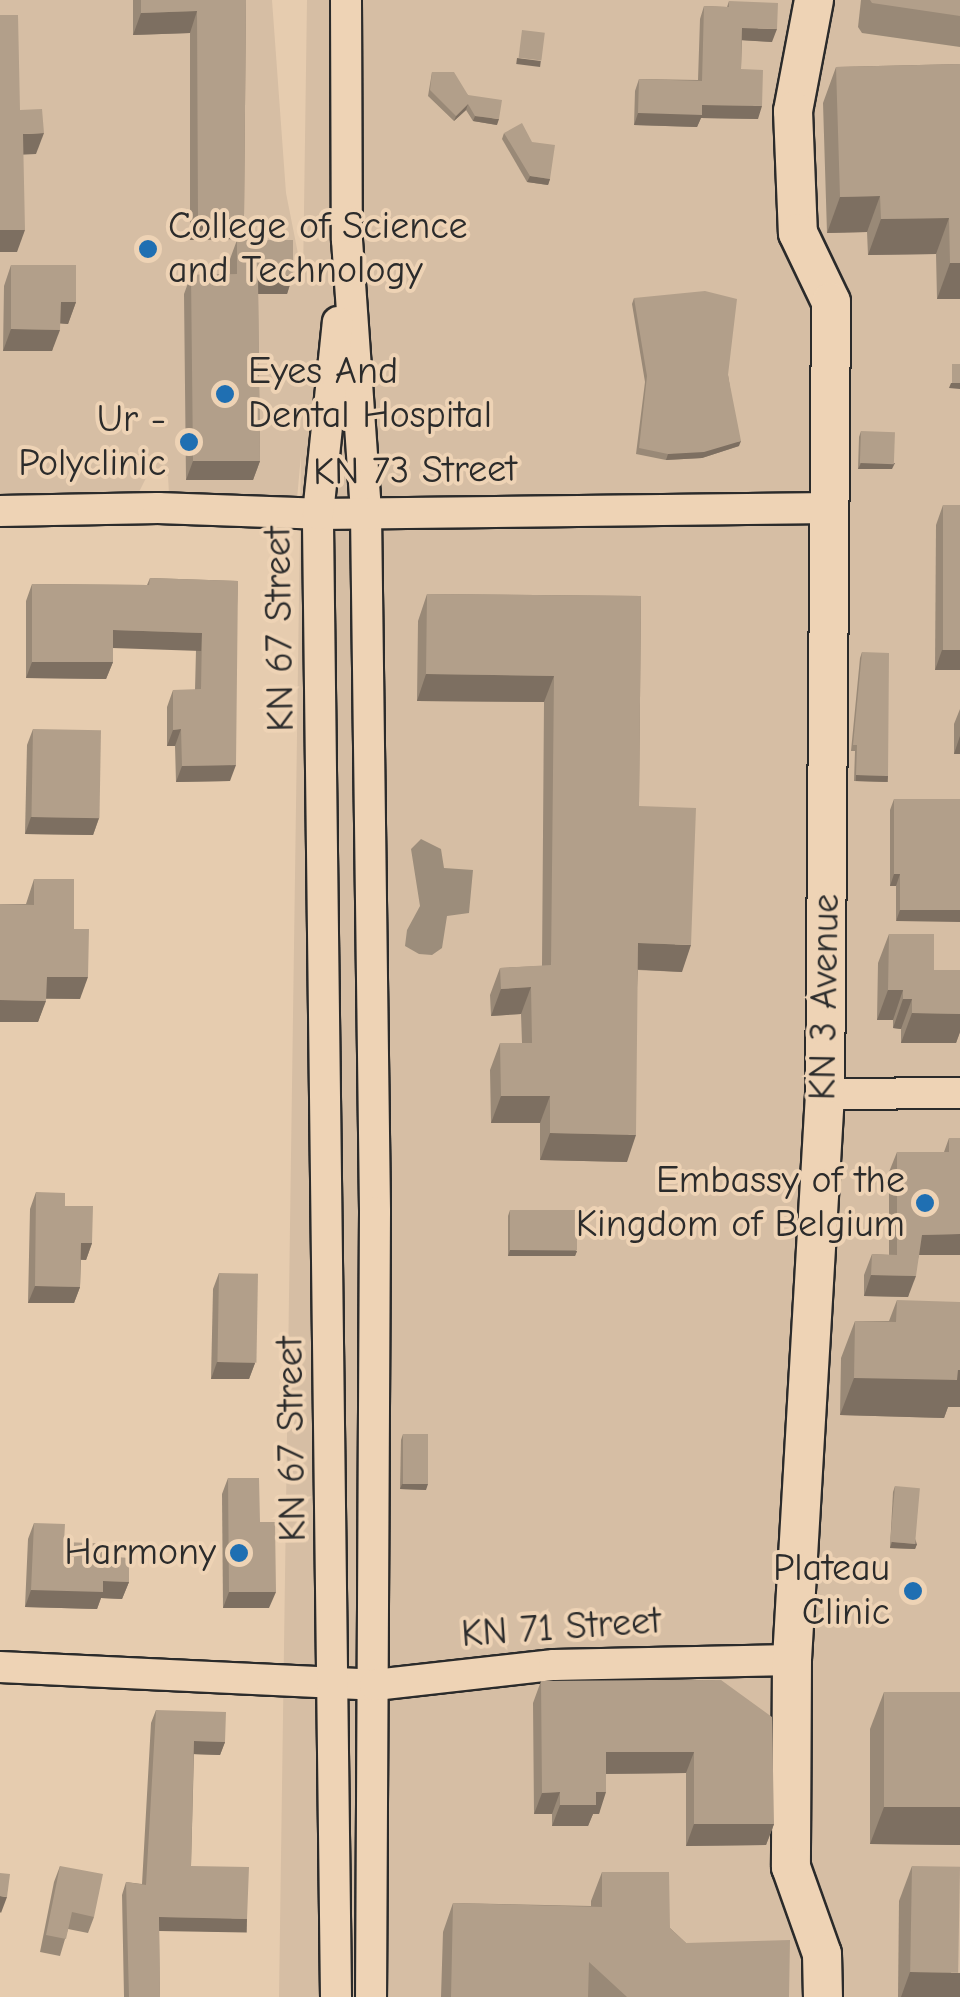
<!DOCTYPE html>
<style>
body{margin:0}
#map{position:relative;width:960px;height:1997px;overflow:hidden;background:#e6ccaf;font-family:"Comic Neue",sans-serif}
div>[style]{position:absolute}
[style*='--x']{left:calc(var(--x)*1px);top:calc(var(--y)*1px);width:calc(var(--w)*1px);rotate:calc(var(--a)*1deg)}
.built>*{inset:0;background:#d6bea4}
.water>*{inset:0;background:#9c8d7b}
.roads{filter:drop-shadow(2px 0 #2b2b2b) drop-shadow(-2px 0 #2b2b2b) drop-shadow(0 2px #2b2b2b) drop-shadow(0 -2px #2b2b2b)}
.minor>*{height:30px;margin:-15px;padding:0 15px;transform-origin:15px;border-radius:15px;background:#eed3b5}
.major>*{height:38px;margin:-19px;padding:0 19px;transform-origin:19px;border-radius:19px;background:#eed3b5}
.wall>*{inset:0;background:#998977}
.shaded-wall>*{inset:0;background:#7d6f61;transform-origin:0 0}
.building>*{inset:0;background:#b29f8a;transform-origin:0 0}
.dots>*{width:28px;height:28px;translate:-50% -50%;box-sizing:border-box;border:5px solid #eed3b5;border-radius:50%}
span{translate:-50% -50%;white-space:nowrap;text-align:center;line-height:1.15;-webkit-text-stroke:8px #eed3b5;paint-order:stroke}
.poi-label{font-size:38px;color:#2b2b2b}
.left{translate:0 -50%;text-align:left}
.right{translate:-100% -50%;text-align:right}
.street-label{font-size:38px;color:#2b2b2b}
</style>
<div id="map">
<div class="built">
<div style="clip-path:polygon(0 0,272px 0,286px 193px,303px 279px,307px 0,960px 0,960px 1997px,279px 1997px,301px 455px,297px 499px,169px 494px,168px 476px,148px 474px,138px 494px,0 497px)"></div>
</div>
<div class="water">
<div style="clip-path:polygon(421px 839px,441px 849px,444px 868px,473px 870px,469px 913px,447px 916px,442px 948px,432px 955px,419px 954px,405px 946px,407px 930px,420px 906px,411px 849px)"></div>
</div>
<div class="roads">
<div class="minor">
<div style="--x:346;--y:0;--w:240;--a:89.8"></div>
<div style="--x:347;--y:240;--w:274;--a:86"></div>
<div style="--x:366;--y:513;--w:699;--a:89.26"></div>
<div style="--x:375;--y:1212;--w:785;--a:90.29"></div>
<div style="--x:0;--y:511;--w:158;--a:-1.1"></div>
<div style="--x:158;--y:508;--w:160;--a:2.1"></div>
<div style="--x:318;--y:514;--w:513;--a:-0.67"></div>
<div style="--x:825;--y:1094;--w:135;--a:-0.4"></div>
<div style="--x:0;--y:1667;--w:375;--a:2.7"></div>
<div style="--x:375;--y:1685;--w:180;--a:-6.4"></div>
<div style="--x:554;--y:1665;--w:238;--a:-1.2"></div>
<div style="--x:336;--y:1997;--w:1483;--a:-90.7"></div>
<div style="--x:318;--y:514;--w:193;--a:-84.1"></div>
</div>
<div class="major">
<div style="--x:814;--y:0;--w:113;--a:100.7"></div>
<div style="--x:793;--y:111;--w:122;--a:87.7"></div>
<div style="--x:798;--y:233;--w:76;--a:64.4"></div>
<div style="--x:831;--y:302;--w:792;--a:90.43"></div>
<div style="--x:825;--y:1094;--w:567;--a:93.34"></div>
<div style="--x:792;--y:1660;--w:207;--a:90.3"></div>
<div style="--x:791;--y:1867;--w:92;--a:70.4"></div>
<div style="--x:822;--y:1954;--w:43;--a:88.7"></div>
</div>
</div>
<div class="wall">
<div style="clip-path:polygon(133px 0,246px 0,244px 218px,236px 239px,190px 240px,190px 33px,133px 35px)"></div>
<div style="clip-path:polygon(861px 0,960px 0,960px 47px,862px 33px,858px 27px)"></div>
<div style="clip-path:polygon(729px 1px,772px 42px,742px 40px,741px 69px,758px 119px,701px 118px,697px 127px,634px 125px,635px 91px,639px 79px,698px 80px,700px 19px,704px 6px,727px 7px)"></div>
<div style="clip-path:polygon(960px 64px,960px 299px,937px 299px,936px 254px,868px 255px,867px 232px,827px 233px,823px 103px,836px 67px)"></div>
<div style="clip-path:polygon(432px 72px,468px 95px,497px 125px,473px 121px,466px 110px,454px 121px,428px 96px)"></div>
<div style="clip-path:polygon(504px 133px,550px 179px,548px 185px,527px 182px,502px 139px)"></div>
<div style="clip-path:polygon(237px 240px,293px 275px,287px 294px,258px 294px,260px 461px,253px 480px,186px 480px,184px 294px,191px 275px,230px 274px,230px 259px)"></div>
<div style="clip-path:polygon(11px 265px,76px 302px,68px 324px,60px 323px,52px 351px,3px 351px,4px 286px)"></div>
<div style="clip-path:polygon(634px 298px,728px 375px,739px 446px,702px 458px,666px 460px,636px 454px,645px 382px,632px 304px)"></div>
<div style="clip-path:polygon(861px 431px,892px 469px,858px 469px,859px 437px)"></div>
<div style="clip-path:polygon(943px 505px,960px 505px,960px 670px,935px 670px,936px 525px)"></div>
<div style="clip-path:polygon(150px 578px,238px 581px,230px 781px,176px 782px,175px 746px,167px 746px,167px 707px,173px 690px,195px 690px,196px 650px,113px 647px,113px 662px,106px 679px,26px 678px,26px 601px,32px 584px,147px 585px)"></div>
<div style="clip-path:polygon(427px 594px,641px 596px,639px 806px,682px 972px,638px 970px,627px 1162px,540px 1160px,540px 1123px,491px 1123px,490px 1070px,500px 1043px,522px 1043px,521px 1014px,491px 1016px,490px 995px,500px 968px,542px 966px,544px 702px,417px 701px,418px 621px)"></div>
<div style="clip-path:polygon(862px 652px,886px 782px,854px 781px,855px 751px,851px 751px,860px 658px)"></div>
<div style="clip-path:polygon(960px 709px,960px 754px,954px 754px,954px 724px)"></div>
<div style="clip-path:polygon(33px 729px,99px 818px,93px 835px,25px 834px,27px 745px)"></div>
<div style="clip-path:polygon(894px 799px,960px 799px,896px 921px,896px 886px,890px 886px,890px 810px)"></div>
<div style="clip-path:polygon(34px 879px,74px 929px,80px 999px,46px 999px,38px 1022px,0 1022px,0 904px,26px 904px)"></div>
<div style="clip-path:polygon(889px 934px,934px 970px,960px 970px,960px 1032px,956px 1043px,901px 1043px,901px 1029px,893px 1028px,893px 1020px,877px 1020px,878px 963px)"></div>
<div style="clip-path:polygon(949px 1138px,960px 1138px,960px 1255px,919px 1255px,908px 1297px,864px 1296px,864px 1275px,872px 1254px,889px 1255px,889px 1172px,897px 1152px,944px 1152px)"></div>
<div style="clip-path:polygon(36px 1192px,65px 1206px,92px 1243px,86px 1260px,81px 1260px,80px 1287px,74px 1303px,28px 1303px,30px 1209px)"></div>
<div style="clip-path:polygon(510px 1210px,577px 1251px,575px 1256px,508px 1256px,508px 1216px)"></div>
<div style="clip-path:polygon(219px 1273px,255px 1363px,249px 1379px,211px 1379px,213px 1289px)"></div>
<div style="clip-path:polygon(897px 1300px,948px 1407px,944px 1418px,840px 1415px,841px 1358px,855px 1321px,889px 1321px)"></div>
<div style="clip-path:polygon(403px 1434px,426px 1490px,400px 1489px,401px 1440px)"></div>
<div style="clip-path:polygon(228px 1478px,260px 1522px,269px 1608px,223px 1608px,222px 1494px)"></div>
<div style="clip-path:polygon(895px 1486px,917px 1544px,915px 1549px,890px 1548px,893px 1492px)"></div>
<div style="clip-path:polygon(34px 1523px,64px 1542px,116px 1557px,129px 1582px,122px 1599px,101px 1598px,97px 1609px,25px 1607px,28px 1539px)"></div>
<div style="clip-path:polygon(721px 1680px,774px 1824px,766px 1845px,686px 1846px,686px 1773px,606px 1774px,599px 1814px,593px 1814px,588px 1826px,552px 1826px,552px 1814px,534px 1814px,533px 1703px,541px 1681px)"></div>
<div style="clip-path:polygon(884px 1692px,960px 1692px,960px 1845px,870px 1844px,870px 1729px)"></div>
<div style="clip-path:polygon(156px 1710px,225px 1742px,220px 1755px,194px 1754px,191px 1866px,242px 1932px,159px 1930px,160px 1997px,124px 1997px,122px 1895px,126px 1882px,142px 1884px,151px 1723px)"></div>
<div style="clip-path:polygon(60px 1866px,94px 1917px,88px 1933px,68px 1929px,60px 1956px,40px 1952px,54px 1882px)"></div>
<div style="clip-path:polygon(912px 1866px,960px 1997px,898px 1997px,899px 1901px)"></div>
<div style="clip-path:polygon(602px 1872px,670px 1928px,686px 1943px,789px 1997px,441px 1997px,443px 1932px,453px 1903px,591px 1906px,591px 1901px)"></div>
</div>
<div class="shaded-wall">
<div style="clip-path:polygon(197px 11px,190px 33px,133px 35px,141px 13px)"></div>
<div style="clip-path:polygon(742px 28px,777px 29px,772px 42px,738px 40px)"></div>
<div style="left:517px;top:58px;width:24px;height:6px;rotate:7deg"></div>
<div style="clip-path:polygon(468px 104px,466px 110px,454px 121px,456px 116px)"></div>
<div style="clip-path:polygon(702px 105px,762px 106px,758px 119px,701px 118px,697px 127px,634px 125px,638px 113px)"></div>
<div style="clip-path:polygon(475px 116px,499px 119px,497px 125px,473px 121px)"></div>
<div style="clip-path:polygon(44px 133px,36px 154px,15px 155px,23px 134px)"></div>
<div style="clip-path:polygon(530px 176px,550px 179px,548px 185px,527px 182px)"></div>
<div style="clip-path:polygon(880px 196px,867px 232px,827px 233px,840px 197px)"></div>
<div style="clip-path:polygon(244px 218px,236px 239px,190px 240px,198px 219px)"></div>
<div style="clip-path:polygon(949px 218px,936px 254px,868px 255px,881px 219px)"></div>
<div style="clip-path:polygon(0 230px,25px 230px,17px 252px,0 252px)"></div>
<div style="clip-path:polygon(950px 263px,960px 263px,960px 299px,937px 299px)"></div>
<div style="clip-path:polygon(258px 275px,293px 275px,287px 294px,251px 294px)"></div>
<div style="clip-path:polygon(61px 302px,76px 302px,68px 324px,53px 323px)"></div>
<div style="clip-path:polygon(11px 329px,60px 330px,52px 351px,3px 351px)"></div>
<div style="clip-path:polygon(951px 383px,960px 383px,960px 389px,949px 388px)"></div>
<div style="clip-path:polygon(741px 441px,739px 446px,702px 458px,666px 460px,668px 454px)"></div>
<div style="clip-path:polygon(193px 461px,260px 461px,253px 480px,186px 480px)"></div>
<div style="clip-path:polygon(861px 463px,895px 463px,892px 469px,858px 469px)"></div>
<div style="left:113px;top:630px;width:89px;height:18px;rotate:2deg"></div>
<div style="clip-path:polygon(942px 650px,960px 650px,960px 670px,935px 670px)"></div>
<div style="clip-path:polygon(32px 662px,113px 662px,106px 679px,26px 678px)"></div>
<div style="clip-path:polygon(426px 674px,554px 676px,544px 702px,417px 701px)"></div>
<div style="clip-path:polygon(181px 729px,175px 746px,167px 746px,173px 730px)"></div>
<div style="clip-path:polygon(960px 736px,960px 754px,954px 754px)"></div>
<div style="clip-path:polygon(236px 765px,230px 781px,176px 782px,182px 766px)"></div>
<div style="left:856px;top:775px;width:32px;height:6px;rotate:2deg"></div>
<div style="clip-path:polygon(31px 817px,99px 818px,93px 835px,25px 834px)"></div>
<div style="clip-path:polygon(894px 874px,900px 874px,896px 886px,890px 886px)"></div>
<div style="clip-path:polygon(900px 910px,960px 910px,960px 922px,896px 921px)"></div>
<div style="clip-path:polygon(638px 943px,691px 945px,682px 972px,628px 969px)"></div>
<div style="clip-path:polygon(47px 977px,88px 977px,80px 999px,39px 998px)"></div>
<div style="clip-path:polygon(531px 987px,521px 1014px,491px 1016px,501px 989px)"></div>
<div style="clip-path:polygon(888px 990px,903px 990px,893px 1020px,877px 1020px)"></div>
<div style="clip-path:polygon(903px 999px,912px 999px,901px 1029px,893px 1028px)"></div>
<div style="clip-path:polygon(0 1000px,46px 1001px,38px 1022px,0 1022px)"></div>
<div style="clip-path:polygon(912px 1013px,960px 1014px,960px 1032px,956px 1043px,901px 1043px)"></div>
<div style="clip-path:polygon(501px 1096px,550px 1096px,540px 1123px,491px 1123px)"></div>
<div style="clip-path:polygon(550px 1133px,636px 1135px,627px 1162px,540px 1160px)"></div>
<div style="clip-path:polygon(960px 1234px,960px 1255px,914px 1255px,922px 1235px)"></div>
<div style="clip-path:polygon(81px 1243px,92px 1243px,86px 1260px,75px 1259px)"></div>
<div style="clip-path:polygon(510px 1250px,577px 1251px,575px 1256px,508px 1256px)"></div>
<div style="clip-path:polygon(871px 1275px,916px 1276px,908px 1297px,864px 1296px)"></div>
<div style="clip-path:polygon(35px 1286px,80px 1287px,74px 1303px,28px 1303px)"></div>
<div style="clip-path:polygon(217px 1362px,255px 1363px,249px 1379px,211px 1379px)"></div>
<div style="clip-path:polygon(958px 1370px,960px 1370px,960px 1407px,948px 1407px,944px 1418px,840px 1415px,854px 1378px)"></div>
<div style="clip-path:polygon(402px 1484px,428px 1484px,426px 1490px,400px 1489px)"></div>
<div style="clip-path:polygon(892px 1542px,917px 1544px,915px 1549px,890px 1548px)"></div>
<div style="clip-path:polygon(103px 1581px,129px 1582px,122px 1599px,101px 1598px,97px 1609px,25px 1607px,31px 1590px)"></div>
<div style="clip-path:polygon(229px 1592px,276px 1592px,269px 1608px,223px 1608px)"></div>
<div style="clip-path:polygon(194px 1741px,225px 1742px,220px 1755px,190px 1754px)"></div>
<div style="clip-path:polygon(606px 1752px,694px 1752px,686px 1773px,598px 1774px)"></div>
<div style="clip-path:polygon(560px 1792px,552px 1814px,534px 1814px,542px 1793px)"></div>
<div style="clip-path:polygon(596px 1792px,606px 1792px,599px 1814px,593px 1814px,588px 1826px,552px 1826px,560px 1805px)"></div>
<div style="clip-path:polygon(884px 1807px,960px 1807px,960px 1845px,870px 1844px)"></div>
<div style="clip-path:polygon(694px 1824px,774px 1824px,766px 1845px,686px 1846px)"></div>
<div style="clip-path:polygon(0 1896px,7px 1897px,1px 1913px,0 1912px)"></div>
<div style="left:159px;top:1917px;width:88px;height:14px;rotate:1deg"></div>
<div style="clip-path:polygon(910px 1972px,960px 1973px,960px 1997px,901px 1997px)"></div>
</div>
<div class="building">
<div style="clip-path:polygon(141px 0,246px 0,244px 218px,198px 219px,197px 11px,141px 13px)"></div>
<div style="clip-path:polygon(870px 0,960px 0,960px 16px,872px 3px)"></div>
<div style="clip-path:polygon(729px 1px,778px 3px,777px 29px,742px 28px,741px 69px,763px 70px,762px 106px,702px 105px,702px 115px,638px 113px,639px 79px,702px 81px,704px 6px,729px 7px)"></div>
<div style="clip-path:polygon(0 15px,18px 15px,20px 110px,42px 109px,44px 133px,23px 134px,25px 230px,0 230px)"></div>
<div style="left:522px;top:30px;width:23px;height:28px;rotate:7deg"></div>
<div style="clip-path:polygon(960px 64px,960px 263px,950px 263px,949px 218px,881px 219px,880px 196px,840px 197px,836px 67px)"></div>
<div style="clip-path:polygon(432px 72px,454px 72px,468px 95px,502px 100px,499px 119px,475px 116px,468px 104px,456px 116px,430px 90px)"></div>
<div style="clip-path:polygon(522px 123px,532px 142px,555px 145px,550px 179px,530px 176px,504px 133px)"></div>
<div style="clip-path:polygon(237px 240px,293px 240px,293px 275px,258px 275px,260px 461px,193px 461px,191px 275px,237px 274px)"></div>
<div style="clip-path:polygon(11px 265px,76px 265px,76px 302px,61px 302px,60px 330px,11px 329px)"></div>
<div style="clip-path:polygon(705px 291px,737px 299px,728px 375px,741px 441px,704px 452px,668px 454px,639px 448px,647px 376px,634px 298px)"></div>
<div style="left:952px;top:364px;width:8px;height:19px"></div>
<div style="left:861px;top:431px;width:34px;height:32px;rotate:2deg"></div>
<div style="left:943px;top:505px;width:17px;height:145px"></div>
<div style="clip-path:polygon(150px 578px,238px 581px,236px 765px,182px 766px,181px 729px,173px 730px,173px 690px,201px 689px,202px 633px,113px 630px,113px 662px,32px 662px,32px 584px,149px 585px)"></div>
<div style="clip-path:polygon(427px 594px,641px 596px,639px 806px,696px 808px,691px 945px,638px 943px,636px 1135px,550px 1133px,550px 1096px,501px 1096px,500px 1043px,532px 1043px,531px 987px,501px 989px,500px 968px,551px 965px,554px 676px,426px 674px)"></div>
<div style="clip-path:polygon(862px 652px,889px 653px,888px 776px,856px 775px,857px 745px,853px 745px)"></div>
<div style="left:33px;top:729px;width:68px;height:88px;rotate:1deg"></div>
<div style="clip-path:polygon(894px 799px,960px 799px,960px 910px,900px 910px,900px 874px,894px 874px)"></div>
<div style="clip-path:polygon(34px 879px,74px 879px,74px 929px,89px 929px,88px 977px,47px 977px,46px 1001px,0 1000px,0 904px,34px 905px)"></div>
<div style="clip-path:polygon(889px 934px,934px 934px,934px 970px,960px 970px,960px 1014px,912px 1013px,912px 999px,903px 999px,903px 990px,888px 990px)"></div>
<div style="clip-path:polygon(949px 1138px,960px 1138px,960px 1234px,922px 1235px,916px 1276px,871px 1275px,872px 1254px,897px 1255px,897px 1152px,949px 1152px)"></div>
<div style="clip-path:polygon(36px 1192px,65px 1193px,65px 1206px,93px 1206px,92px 1243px,81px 1243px,80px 1287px,35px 1286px)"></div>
<div style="left:510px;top:1210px;width:67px;height:40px"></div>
<div style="left:219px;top:1273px;width:39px;height:89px;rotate:1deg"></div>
<div style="clip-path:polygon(897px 1300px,960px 1302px,960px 1370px,958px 1370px,957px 1380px,854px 1378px,855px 1321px,896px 1322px)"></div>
<div style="left:403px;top:1434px;width:25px;height:50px"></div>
<div style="clip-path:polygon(228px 1478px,259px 1478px,260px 1522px,275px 1522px,276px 1592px,229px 1592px)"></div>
<div style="left:895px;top:1486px;width:25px;height:56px;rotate:5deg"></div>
<div style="clip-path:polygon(34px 1523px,65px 1524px,64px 1542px,116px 1544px,116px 1557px,129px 1558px,129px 1582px,103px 1581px,103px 1592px,31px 1590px)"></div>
<div style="clip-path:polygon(721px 1680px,772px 1717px,774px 1824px,694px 1824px,694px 1752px,606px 1752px,606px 1792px,596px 1792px,596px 1805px,560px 1805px,560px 1792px,542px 1793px,541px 1681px)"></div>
<div style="left:884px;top:1692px;width:76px;height:115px"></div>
<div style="clip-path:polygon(156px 1710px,226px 1712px,225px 1742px,194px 1741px,191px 1866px,249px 1867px,247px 1919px,159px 1917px,160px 1997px,129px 1997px,126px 1882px,146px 1885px)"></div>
<div style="clip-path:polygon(60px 1866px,103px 1874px,94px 1917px,72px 1912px,66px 1939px,46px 1935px)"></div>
<div style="left:912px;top:1866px;width:48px;height:106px;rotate:1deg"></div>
<div style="clip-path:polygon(602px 1872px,669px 1872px,670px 1928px,686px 1943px,790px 1940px,789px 1997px,627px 1997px,589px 1962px,588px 1997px,451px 1997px,453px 1903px,602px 1907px)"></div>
<div style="clip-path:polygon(0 1873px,10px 1874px,7px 1897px,0 1896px)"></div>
</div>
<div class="dots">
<div style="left:148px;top:249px;background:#1f6fb2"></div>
<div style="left:225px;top:394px;background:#1f6fb2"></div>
<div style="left:189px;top:442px;background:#1f6fb2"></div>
<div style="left:925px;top:1203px;background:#1f6fb2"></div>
<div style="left:239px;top:1553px;background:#1f6fb2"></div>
<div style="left:913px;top:1591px;background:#1f6fb2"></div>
</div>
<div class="poi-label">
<span class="left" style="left:168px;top:249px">College of Science<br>and Technology</span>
<span class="left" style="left:248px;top:394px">Eyes And<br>Dental Hospital</span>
<span class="right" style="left:166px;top:442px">Ur -<br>Polyclinic</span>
<span class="right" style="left:905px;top:1203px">Embassy of the<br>Kingdom of Belgium</span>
<span class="right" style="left:216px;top:1553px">Harmony</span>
<span class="right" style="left:890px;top:1591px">Plateau<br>Clinic</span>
</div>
<div class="street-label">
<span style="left:415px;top:471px;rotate:-1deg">KN 73 Street</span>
<span style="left:280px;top:629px;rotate:-91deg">KN 67 Street</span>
<span style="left:825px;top:997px;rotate:-89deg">KN 3 Avenue</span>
<span style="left:292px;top:1439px;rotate:-91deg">KN 67 Street</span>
<span style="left:561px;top:1628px;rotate:-4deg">KN 71 Street</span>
</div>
</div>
